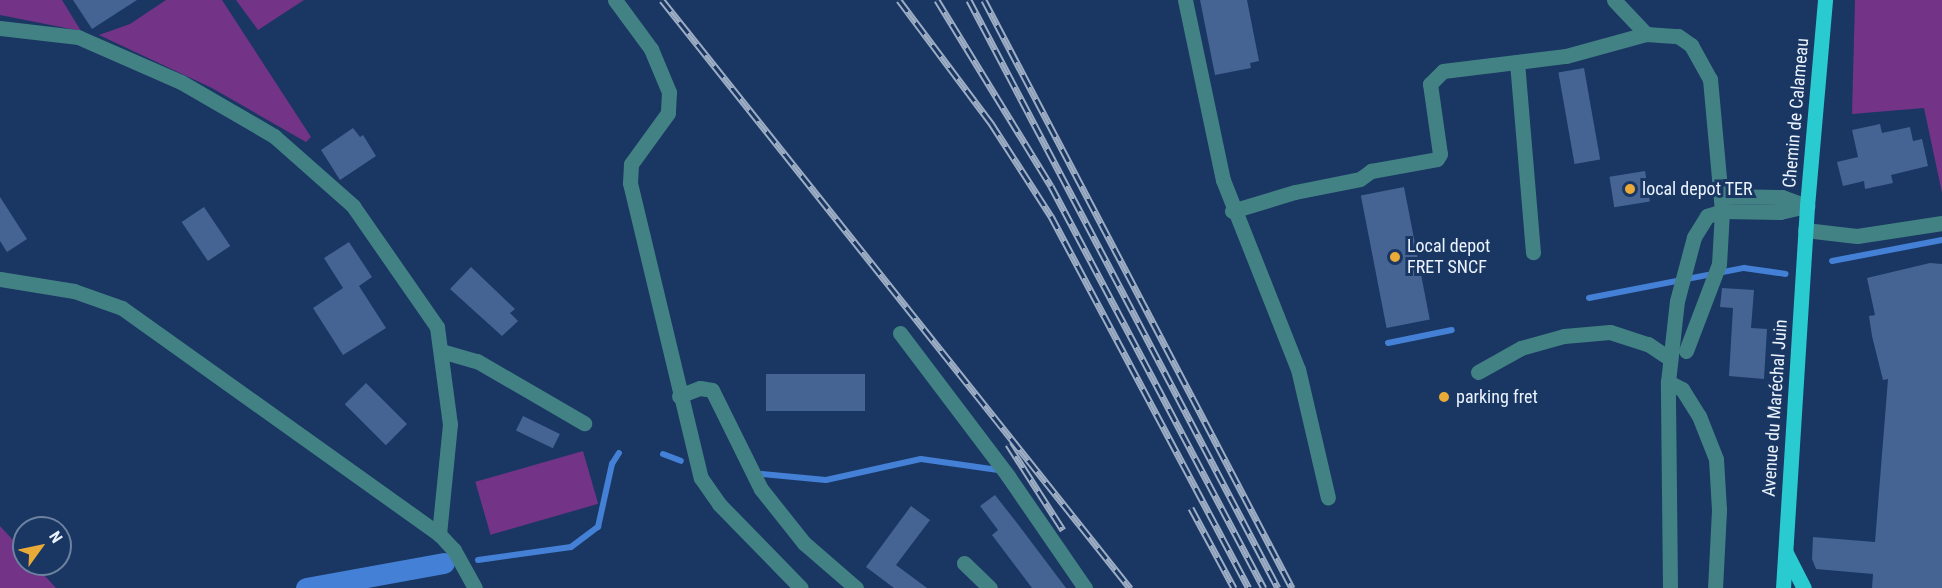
<!DOCTYPE html>
<meta charset="utf-8">
<style>
body{margin:0}
#map{position:relative;width:1942px;height:588px;overflow:hidden;background:#193762;font-family:"Roboto Condensed",sans-serif}
div>[style]{position:absolute}
[style*='--x']{left:calc(var(--x)*1px);top:calc(var(--y)*1px);width:calc(var(--w)*1px);rotate:calc(var(--a)*1deg)}
.green>*{inset:0;background:#733387;transform-origin:0 0}
.stream>*{height:6px;margin:-3px;padding:0 3px;transform-origin:3px;border-radius:3px;background:#4480d6}
.canal>*{height:21px;margin:-10.5px;padding:0 10.5px;transform-origin:10.5px;border-radius:10.5px;background:#4480d6}
.building>*{inset:0;background:#456493;transform-origin:0 0}
.minor>*{height:15px;margin:-7.5px;padding:0 7.5px;transform-origin:7.5px;border-radius:7.5px;background:#438284}
.major>*{height:15px;margin:-7.5px;padding:0 7.5px;transform-origin:7.5px;border-radius:7.5px;background:#2acbd0}
.rail>*{height:7px;margin-top:-3.5px;transform-origin:0;background:repeating-linear-gradient(90deg,#193762 0 14px,#9dadc4 0 28px);box-sizing:border-box;border-block:2px solid #9dadc4}
.dots>*{width:16px;height:16px;translate:-50% -50%;box-sizing:border-box;border:3px solid #193762;border-radius:50%}
span{translate:-50% -50%;white-space:nowrap;text-align:center;line-height:1.15;-webkit-text-stroke:6px #193762;paint-order:stroke}
.street-label{font-size:18px;color:#ebf3fe}
.poi-label{font-size:18px;color:#ebf3fe}
.left{translate:0 -50%;text-align:left}
.north{position:absolute;left:12px;top:516px;width:60px;height:60px;box-sizing:border-box;background:#193762;border:2px solid #6d82a0;border-radius:50%;rotate:57deg;font-size:16px;font-weight:700;line-height:24px;text-align:center;color:#ebf3fe}
.north::after{content:'';display:block;margin:auto;width:21px;height:27px;background:#eaaa38;clip-path:polygon(50% 0,100% 100%,50% 72%,0 100%)}
</style>
<div id="map">
<div class="green">
<div style="clip-path:polygon(0 0,62px 0,81px 31px,0 15px)"></div>
<div style="clip-path:polygon(166px 0,222px 0,311px 137px,306px 142px,212px 88px,99px 35px,130px 24px)"></div>
<div style="clip-path:polygon(236px 0,304px 0,258px 30px)"></div>
<div style="clip-path:polygon(1855px 0,1942px 0,1942px 193px,1924px 108px,1852px 114px)"></div>
<div style="left:583px;top:451px;width:55px;height:112px;rotate:74deg"></div>
<div style="clip-path:polygon(0 526px,24px 552px,24px 564px,34px 564px,56px 588px,0 588px)"></div>
</div>
<div class="stream">
<div style="--x:1832;--y:261;--w:112;--a:-10.8"></div>
<div style="--x:1589;--y:298;--w:158;--a:-11"></div>
<div style="--x:1744;--y:268;--w:42;--a:8.1"></div>
<div style="--x:1388;--y:343;--w:65;--a:-11.5"></div>
<div style="--x:663;--y:454;--w:19;--a:21"></div>
<div style="--x:762;--y:474;--w:64;--a:5.4"></div>
<div style="--x:826;--y:480;--w:97;--a:-12.5"></div>
<div style="--x:921;--y:459;--w:78;--a:8.1"></div>
<div style="--x:478;--y:560;--w:94;--a:-8"></div>
<div style="--x:571;--y:547;--w:34;--a:-37"></div>
<div style="--x:598;--y:527;--w:65;--a:-77.5"></div>
<div style="--x:612;--y:464;--w:13;--a:-58"></div>
</div>
<div class="canal">
<div style="--x:306;--y:588;--w:140;--a:-10.3"></div>
</div>
<div class="building">
<div style="clip-path:polygon(73px 0,137px 0,92px 29px)"></div>
<div style="clip-path:polygon(1200px 0,1247px 0,1259px 61px,1250px 63px,1251px 68px,1215px 75px)"></div>
<div style="left:1584px;top:68px;width:93px;height:26px;rotate:80deg"></div>
<div style="clip-path:polygon(1880px 124px,1882px 133px,1910px 127px,1913px 141px,1922px 139px,1928px 166px,1891px 175px,1893px 183px,1865px 189px,1864px 181px,1843px 186px,1837px 162px,1858px 157px,1852px 130px)"></div>
<div style="clip-path:polygon(353px 128px,360px 137px,363px 135px,376px 156px,340px 180px,321px 150px)"></div>
<div style="left:1645px;top:171px;width:31px;height:36px;rotate:81deg"></div>
<div style="left:1404px;top:187px;width:135px;height:44px;rotate:79deg"></div>
<div style="clip-path:polygon(0 197px,27px 239px,7px 252px,0 241px)"></div>
<div style="left:204px;top:207px;width:47px;height:27px;rotate:56deg"></div>
<div style="clip-path:polygon(349px 242px,372px 277px,359px 286px,386px 328px,343px 355px,313px 308px,343px 288px,324px 258px)"></div>
<div style="clip-path:polygon(1930px 263px,1942px 264px,1942px 588px,1872px 588px,1873px 574px,1816px 569px,1812px 559px,1813px 537px,1875px 542px,1888px 379px,1883px 380px,1872px 336px,1869px 316px,1875px 315px,1867px 278px)"></div>
<div style="clip-path:polygon(471px 267px,515px 309px,510px 313px,518px 321px,502px 336px,450px 289px)"></div>
<div style="clip-path:polygon(1722px 288px,1754px 290px,1751px 328px,1767px 329px,1764px 379px,1729px 376px,1733px 308px,1720px 307px)"></div>
<div style="left:865px;top:374px;width:37px;height:99px;rotate:90deg"></div>
<div style="left:366px;top:383px;width:58px;height:30px;rotate:45deg"></div>
<div style="left:523px;top:416px;width:41px;height:16px;rotate:26deg"></div>
<div style="clip-path:polygon(995px 495px,1017px 523px,1066px 588px,1032px 588px,992px 535px,998px 530px,980px 506px)"></div>
<div style="clip-path:polygon(911px 506px,930px 520px,896px 565px,927px 588px,894px 588px,866px 567px)"></div>
</div>
<div class="minor">
<div style="--x:615;--y:0;--w:61;--a:53.7"></div>
<div style="--x:651;--y:49;--w:47;--a:67.3"></div>
<div style="--x:669;--y:92;--w:21;--a:93"></div>
<div style="--x:668;--y:113;--w:63;--a:126"></div>
<div style="--x:631;--y:164;--w:19;--a:93"></div>
<div style="--x:630;--y:183;--w:303;--a:76.5"></div>
<div style="--x:701;--y:478;--w:32;--a:55"></div>
<div style="--x:719;--y:504;--w:117;--a:45.7"></div>
<div style="--x:1185;--y:0;--w:184;--a:78.1"></div>
<div style="--x:1223;--y:180;--w:203;--a:68.4"></div>
<div style="--x:1298;--y:369;--w:132;--a:76.9"></div>
<div style="--x:1614;--y:0;--w:47;--a:46.7"></div>
<div style="--x:1646;--y:34;--w:32;--a:4"></div>
<div style="--x:1678;--y:36;--w:16;--a:35"></div>
<div style="--x:1691;--y:45;--w:39;--a:61"></div>
<div style="--x:1710;--y:79;--w:133;--a:84.8"></div>
<div style="--x:1722;--y:211;--w:53;--a:93.2"></div>
<div style="--x:1719;--y:264;--w:93;--a:110.8"></div>
<div style="--x:0;--y:28;--w:79;--a:6.6"></div>
<div style="--x:78;--y:37;--w:112;--a:23.6"></div>
<div style="--x:181;--y:82;--w:108;--a:30.1"></div>
<div style="--x:274;--y:136;--w:106;--a:41.5"></div>
<div style="--x:353;--y:206;--w:147;--a:55.2"></div>
<div style="--x:437;--y:327;--w:98;--a:82.4"></div>
<div style="--x:450;--y:424;--w:111;--a:95.7"></div>
<div style="--x:439;--y:534;--w:22;--a:47"></div>
<div style="--x:454;--y:550;--w:43;--a:61.1"></div>
<div style="--x:1517;--y:62;--w:191;--a:85.2"></div>
<div style="--x:1721;--y:196;--w:61;--a:0.9"></div>
<div style="--x:1782;--y:197;--w:27;--a:20"></div>
<div style="--x:1232;--y:211;--w:66;--a:-16.8"></div>
<div style="--x:1295;--y:192;--w:66;--a:-11.3"></div>
<div style="--x:1360;--y:179;--w:14;--a:-36"></div>
<div style="--x:1371;--y:171;--w:67;--a:-10.3"></div>
<div style="--x:1437;--y:159;--w:6;--a:-59"></div>
<div style="--x:1440;--y:154;--w:71;--a:-98.1"></div>
<div style="--x:1430;--y:84;--w:18;--a:-45"></div>
<div style="--x:1443;--y:71;--w:124;--a:-7"></div>
<div style="--x:1566;--y:56;--w:83;--a:-15.4"></div>
<div style="--x:1805;--y:230;--w:52;--a:6.6"></div>
<div style="--x:1857;--y:236;--w:86;--a:-8.7"></div>
<div style="--x:0;--y:279;--w:75;--a:9.2"></div>
<div style="--x:74;--y:291;--w:51;--a:19.5"></div>
<div style="--x:122;--y:308;--w:389;--a:35.5"></div>
<div style="--x:900;--y:333;--w:179;--a:52.9"></div>
<div style="--x:1008;--y:476;--w:136;--a:55.5"></div>
<div style="--x:441;--y:351;--w:37;--a:16"></div>
<div style="--x:477;--y:361;--w:124;--a:30.1"></div>
<div style="--x:1478;--y:372;--w:49;--a:-29.2"></div>
<div style="--x:1521;--y:348;--w:45;--a:-15.6"></div>
<div style="--x:1564;--y:336;--w:46;--a:-5"></div>
<div style="--x:1610;--y:332;--w:40;--a:18"></div>
<div style="--x:1648;--y:344;--w:27;--a:34"></div>
<div style="--x:1668;--y:382;--w:16;--a:27"></div>
<div style="--x:1682;--y:389;--w:32;--a:58"></div>
<div style="--x:1699;--y:416;--w:46;--a:68.4"></div>
<div style="--x:1716;--y:459;--w:51;--a:86.6"></div>
<div style="--x:1719;--y:510;--w:78;--a:92.9"></div>
<div style="--x:679;--y:396;--w:22;--a:-21"></div>
<div style="--x:700;--y:388;--w:12;--a:9"></div>
<div style="--x:712;--y:390;--w:110;--a:63.7"></div>
<div style="--x:761;--y:489;--w:69;--a:51.5"></div>
<div style="--x:804;--y:543;--w:69;--a:40.9"></div>
<div style="--x:964;--y:563;--w:36;--a:44"></div>
<div style="--x:1670;--y:588;--w:206;--a:-90.6"></div>
<div style="--x:1668;--y:382;--w:81;--a:-83.7"></div>
<div style="--x:1677;--y:301;--w:66;--a:-75.1"></div>
<div style="--x:1694;--y:237;--w:25;--a:-58"></div>
<div style="--x:1707;--y:216;--w:16;--a:-18"></div>
<div style="--x:1722;--y:211;--w:58;--a:1"></div>
<div style="--x:1780;--y:212;--w:28;--a:-13"></div>
</div>
<div class="major">
<div style="--x:1786;--y:553;--w:39;--a:63"></div>
<div style="--x:1783;--y:588;--w:383;--a:-86.4"></div>
<div style="--x:1807;--y:206;--w:207;--a:-85"></div>
</div>
<div class="rail">
<div style="--x:662;--y:0;--w:752;--a:51.48"></div>
<div style="--x:899;--y:0;--w:154;--a:53.2"></div>
<div style="--x:991;--y:123;--w:111;--a:57.2"></div>
<div style="--x:1051;--y:216;--w:421;--a:62"></div>
<div style="--x:937;--y:0;--w:218;--a:58.5"></div>
<div style="--x:1051;--y:186;--w:455;--a:62.1"></div>
<div style="--x:969;--y:0;--w:664;--a:62.28"></div>
<div style="--x:984;--y:0;--w:664;--a:62.35"></div>
<div style="--x:1008;--y:444;--w:102;--a:57.4"></div>
<div style="--x:1191;--y:508;--w:91;--a:61.7"></div>
</div>
<div class="dots">
<div style="left:1630px;top:189px;background:#eaaa38"></div>
<div style="left:1395px;top:257px;background:#eaaa38"></div>
<div style="left:1444px;top:397px;background:#eaaa38"></div>
</div>
<div class="street-label">
<span style="left:1796px;top:113px;rotate:-85deg">Chemin de Calameau</span>
<span style="left:1775px;top:408px;rotate:-86deg">Avenue du Maréchal Juin</span>
</div>
<div class="poi-label">
<span class="left" style="left:1642px;top:189px">local depot TER</span>
<span class="left" style="left:1407px;top:257px">Local depot<br>FRET SNCF</span>
<span class="left" style="left:1456px;top:397px">parking fret</span>
</div>
<div class="north">N</div>
</div>
